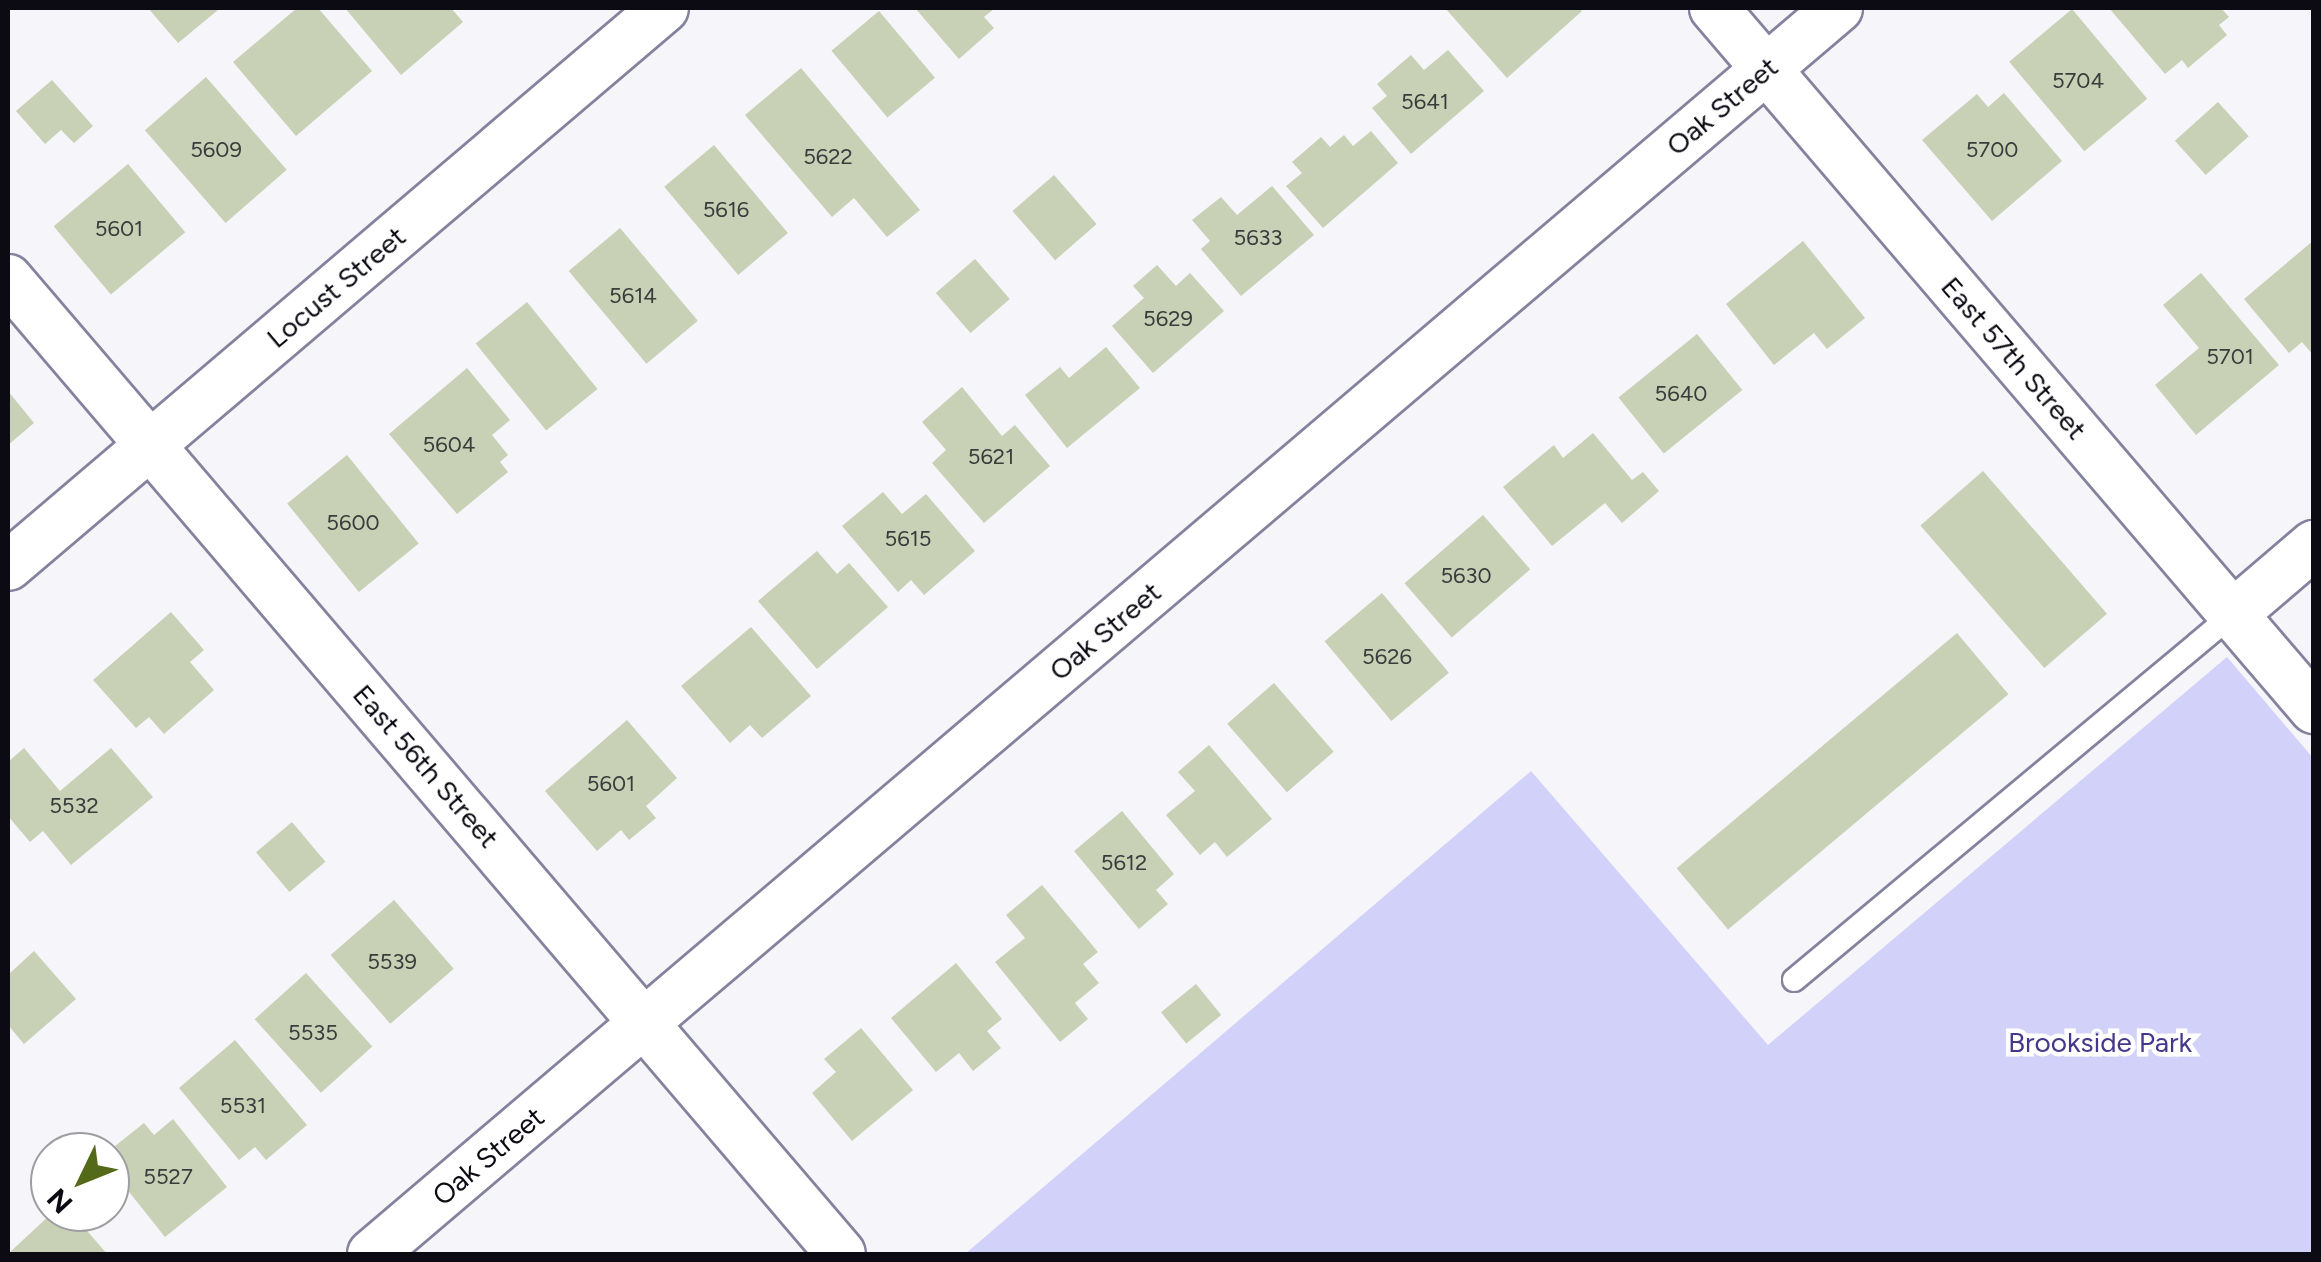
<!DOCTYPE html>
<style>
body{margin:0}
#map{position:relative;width:2321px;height:1262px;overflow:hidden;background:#f5f5fa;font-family:Figtree,sans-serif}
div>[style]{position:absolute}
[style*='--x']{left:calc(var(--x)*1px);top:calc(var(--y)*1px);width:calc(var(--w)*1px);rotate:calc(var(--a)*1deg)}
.green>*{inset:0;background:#d2d1f9}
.building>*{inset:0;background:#c8d1b6;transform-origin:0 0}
.roads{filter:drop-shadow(2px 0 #84839d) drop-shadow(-2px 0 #84839d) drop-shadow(0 2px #84839d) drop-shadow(0 -2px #84839d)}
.lane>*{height:22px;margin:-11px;padding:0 11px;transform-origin:11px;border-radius:11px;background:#fff}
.street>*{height:48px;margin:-24px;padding:0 24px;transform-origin:24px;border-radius:24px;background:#fff}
span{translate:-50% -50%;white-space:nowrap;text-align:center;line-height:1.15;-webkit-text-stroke:9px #fff;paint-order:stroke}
.number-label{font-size:22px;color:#3b3c3c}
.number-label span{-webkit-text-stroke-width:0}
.street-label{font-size:28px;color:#0c0b14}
.park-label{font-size:28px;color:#46378b}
.frame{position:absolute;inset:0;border:10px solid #0c0b14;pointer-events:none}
.north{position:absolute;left:30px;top:1132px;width:100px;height:100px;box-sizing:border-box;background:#fff;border:2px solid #9e9da1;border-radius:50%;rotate:227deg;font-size:28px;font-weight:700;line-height:40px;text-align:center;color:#0c0b14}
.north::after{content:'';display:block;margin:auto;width:35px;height:45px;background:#556a18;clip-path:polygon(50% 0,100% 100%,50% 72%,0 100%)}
</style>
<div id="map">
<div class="green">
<div style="clip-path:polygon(2227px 657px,2313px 758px,2313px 1254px,965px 1254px,1531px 771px,1768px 1045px)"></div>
</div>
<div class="building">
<div style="clip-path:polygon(148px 8px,216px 8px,218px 10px,178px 43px)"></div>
<div style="clip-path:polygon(297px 8px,318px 8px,372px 71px,296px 136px,233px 62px)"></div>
<div style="clip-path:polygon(345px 8px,451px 8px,463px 22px,401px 75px)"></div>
<div style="clip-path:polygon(915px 8px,995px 8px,984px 17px,994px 28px,959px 59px)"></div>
<div style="clip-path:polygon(1445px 8px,1579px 8px,1582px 11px,1507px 78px)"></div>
<div style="clip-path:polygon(2109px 8px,2221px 8px,2229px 17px,2219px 25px,2227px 35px,2188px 68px,2182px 60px,2165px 74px)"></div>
<div style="left:2072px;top:9px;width:117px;height:82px;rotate:50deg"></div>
<div style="left:879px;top:11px;width:87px;height:62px;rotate:50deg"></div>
<div style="clip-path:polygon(1448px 50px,1484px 91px,1411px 154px,1372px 108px,1387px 96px,1377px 84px,1411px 55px,1424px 70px)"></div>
<div style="clip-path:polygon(801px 68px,920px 210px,887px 237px,854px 198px,832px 217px,745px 115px)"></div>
<div style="left:206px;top:77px;width:123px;height:81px;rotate:49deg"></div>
<div style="clip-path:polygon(52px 80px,93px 126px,74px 143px,61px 130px,45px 144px,16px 111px)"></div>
<div style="clip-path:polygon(2004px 93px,2062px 161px,1992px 221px,1922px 140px,1977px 94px,1988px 107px)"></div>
<div style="left:2218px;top:102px;width:46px;height:58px;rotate:48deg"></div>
<div style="clip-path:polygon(1371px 131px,1398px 163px,1323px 228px,1286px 186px,1302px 173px,1292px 162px,1321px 137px,1330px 147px,1344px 135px,1353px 146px)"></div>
<div style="left:714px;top:145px;width:115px;height:65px;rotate:50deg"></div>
<div style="left:128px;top:164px;width:89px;height:97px;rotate:50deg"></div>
<div style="left:1054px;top:175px;width:65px;height:55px;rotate:49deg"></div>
<div style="clip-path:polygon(1272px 186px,1314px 235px,1241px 296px,1201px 249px,1210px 241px,1192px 220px,1221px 197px,1237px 215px)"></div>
<div style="left:620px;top:228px;width:121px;height:67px;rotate:50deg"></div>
<div style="clip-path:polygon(2314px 240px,2314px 356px,2302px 342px,2289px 353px,2244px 299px)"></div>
<div style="clip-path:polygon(1803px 241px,1865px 318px,1827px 349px,1814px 333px,1774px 365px,1726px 304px)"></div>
<div style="left:975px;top:259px;width:53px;height:52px;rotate:49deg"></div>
<div style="clip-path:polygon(1157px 265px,1176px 286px,1190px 273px,1224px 311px,1153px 373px,1112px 326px,1144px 298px,1133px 286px)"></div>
<div style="clip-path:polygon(2201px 273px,2279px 365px,2196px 435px,2155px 385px,2199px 348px,2163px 305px)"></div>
<div style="left:527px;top:302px;width:112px;height:66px;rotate:51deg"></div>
<div style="left:1697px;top:334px;width:72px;height:101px;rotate:51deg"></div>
<div style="clip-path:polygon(1106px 347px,1140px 388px,1067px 448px,1025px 395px,1060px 367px,1069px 378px)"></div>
<div style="clip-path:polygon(467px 368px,510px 420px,492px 435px,508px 455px,500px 462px,508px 472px,457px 514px,389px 434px)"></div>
<div style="clip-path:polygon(962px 387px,1002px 436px,1015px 425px,1050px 466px,984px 523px,932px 463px,946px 450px,922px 422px)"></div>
<div style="clip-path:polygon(8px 391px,34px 423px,8px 445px)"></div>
<div style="clip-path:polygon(1593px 433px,1632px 480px,1643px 472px,1659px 491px,1622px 523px,1605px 503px,1552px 546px,1503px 487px,1554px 445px,1563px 458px)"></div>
<div style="left:347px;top:455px;width:114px;height:77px;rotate:51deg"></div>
<div style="left:1983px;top:471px;width:189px;height:83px;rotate:49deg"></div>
<div style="clip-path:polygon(883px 492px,902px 514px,926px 494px,975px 551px,924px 595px,911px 580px,898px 592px,842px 526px)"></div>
<div style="left:1483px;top:515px;width:72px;height:104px;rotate:49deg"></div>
<div style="clip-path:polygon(817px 551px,837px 574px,849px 563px,888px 607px,817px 669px,758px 601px)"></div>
<div style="left:1382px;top:593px;width:104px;height:75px;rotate:50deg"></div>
<div style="clip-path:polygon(171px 612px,204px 650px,190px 662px,214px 690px,164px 734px,149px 717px,136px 728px,93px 680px)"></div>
<div style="clip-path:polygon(751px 627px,811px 696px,762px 738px,750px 725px,730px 743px,681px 686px)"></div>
<div style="left:1957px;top:633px;width:80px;height:366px;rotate:50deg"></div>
<div style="left:1274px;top:683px;width:91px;height:62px;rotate:49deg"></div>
<div style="clip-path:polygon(627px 720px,677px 778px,646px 806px,656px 818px,629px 840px,621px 830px,597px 851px,545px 791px)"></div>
<div style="clip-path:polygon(1209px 745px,1272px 819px,1227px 857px,1215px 842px,1200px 855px,1166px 815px,1195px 791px,1178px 772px)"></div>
<div style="clip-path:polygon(24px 748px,60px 791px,111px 748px,153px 797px,71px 865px,43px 831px,30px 842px,8px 816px,8px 762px)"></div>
<div style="clip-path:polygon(1122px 811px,1174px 874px,1156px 890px,1168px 904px,1139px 929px,1074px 851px)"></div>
<div style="left:292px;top:822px;width:52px;height:47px;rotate:50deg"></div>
<div style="clip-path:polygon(1042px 885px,1098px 952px,1083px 964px,1099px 983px,1075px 1003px,1088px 1019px,1060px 1042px,995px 962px,1025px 938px,1006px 915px)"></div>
<div style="left:394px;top:900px;width:91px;height:84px;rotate:49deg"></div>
<div style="clip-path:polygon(34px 951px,76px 999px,24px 1044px,8px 1025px,8px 975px)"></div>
<div style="clip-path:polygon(956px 963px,1002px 1019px,987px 1031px,1001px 1048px,973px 1071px,959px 1053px,936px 1072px,891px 1018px)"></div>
<div style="left:306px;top:973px;width:99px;height:69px;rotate:48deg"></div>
<div style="left:1196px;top:984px;width:40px;height:45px;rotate:51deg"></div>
<div style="clip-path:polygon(861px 1028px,913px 1090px,852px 1141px,812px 1093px,836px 1072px,824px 1059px)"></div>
<div style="clip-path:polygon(235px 1040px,307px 1125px,266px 1160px,255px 1147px,239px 1160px,179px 1088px)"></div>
<div style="clip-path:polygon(173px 1119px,227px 1187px,165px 1237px,110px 1168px,110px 1150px,144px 1123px,154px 1135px)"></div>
<div style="clip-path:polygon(53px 1212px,71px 1212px,107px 1254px,8px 1254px)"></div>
</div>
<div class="roads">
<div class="lane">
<div style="--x:1794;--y:980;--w:570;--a:-39.81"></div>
</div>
<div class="street">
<div style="--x:1714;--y:8;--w:923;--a:49.44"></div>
<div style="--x:8;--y:279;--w:1282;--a:49.49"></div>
<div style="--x:8;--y:566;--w:861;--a:-40.38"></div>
<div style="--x:2232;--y:615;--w:108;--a:-40.5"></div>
<div style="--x:372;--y:1254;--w:1924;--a:-40.36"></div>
</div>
</div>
<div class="number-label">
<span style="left:2078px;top:81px">5704</span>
<span style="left:1425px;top:102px">5641</span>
<span style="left:216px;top:150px">5609</span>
<span style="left:1992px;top:150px">5700</span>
<span style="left:828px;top:157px">5622</span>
<span style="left:726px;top:210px">5616</span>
<span style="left:119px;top:229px">5601</span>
<span style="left:1258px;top:238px">5633</span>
<span style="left:633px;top:296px">5614</span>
<span style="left:1168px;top:319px">5629</span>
<span style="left:2230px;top:357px">5701</span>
<span style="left:1681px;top:394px">5640</span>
<span style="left:449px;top:445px">5604</span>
<span style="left:991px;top:457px">5621</span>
<span style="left:353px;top:523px">5600</span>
<span style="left:908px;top:539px">5615</span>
<span style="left:1466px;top:576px">5630</span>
<span style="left:1387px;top:657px">5626</span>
<span style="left:611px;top:784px">5601</span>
<span style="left:74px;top:806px">5532</span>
<span style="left:1124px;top:863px">5612</span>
<span style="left:392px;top:962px">5539</span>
<span style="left:313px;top:1033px">5535</span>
<span style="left:243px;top:1106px">5531</span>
<span style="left:168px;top:1177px">5527</span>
</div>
<div class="street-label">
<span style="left:1722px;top:106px;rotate:-40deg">Oak Street</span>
<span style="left:336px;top:287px;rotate:-40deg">Locust Street</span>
<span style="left:2014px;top:358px;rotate:49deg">East 57th Street</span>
<span style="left:1105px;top:631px;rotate:-40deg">Oak Street</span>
<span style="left:426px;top:766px;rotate:49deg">East 56th Street</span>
<span style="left:488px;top:1156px;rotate:-40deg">Oak Street</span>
</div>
<div class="park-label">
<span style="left:2100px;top:1042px">Brookside Park</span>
</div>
<div class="frame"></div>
<div class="north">N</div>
</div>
